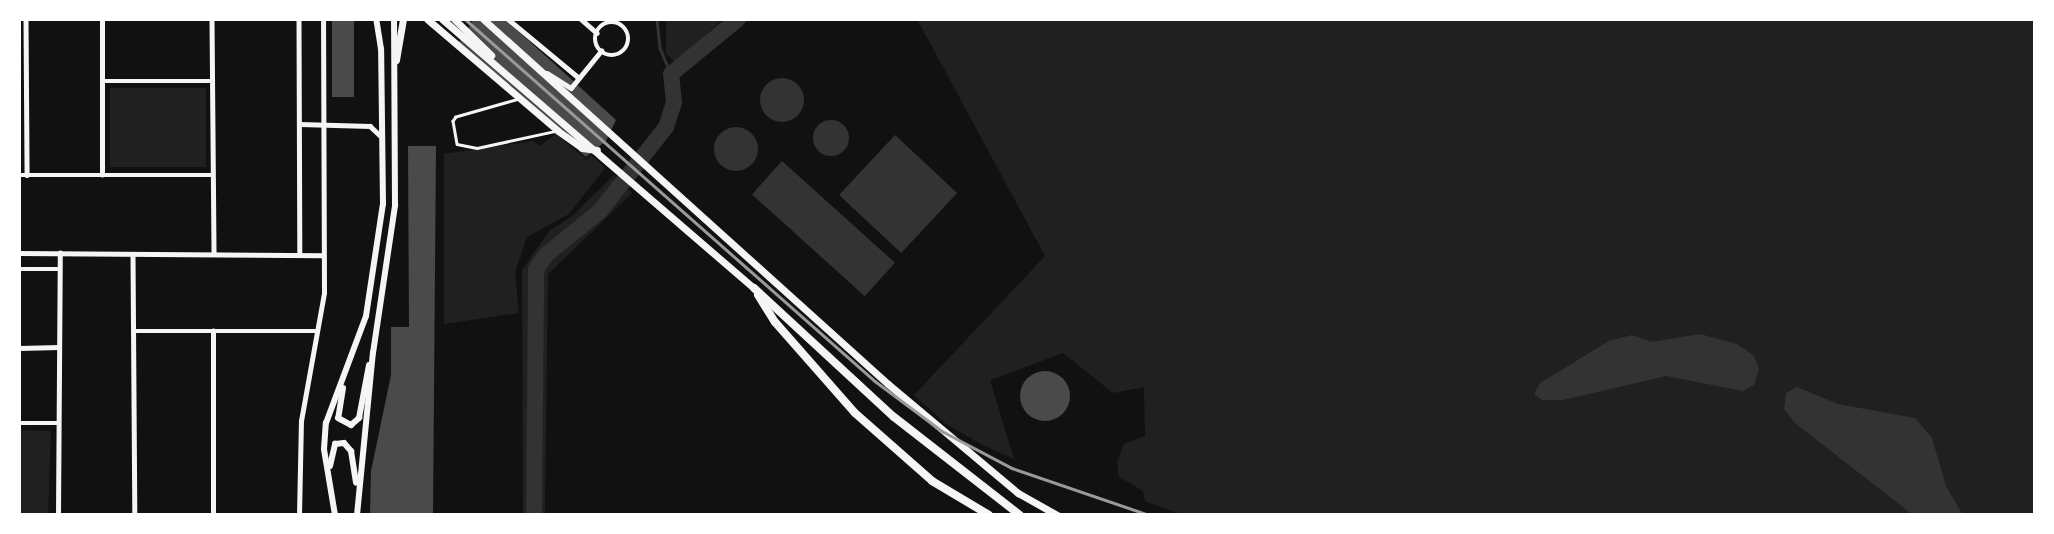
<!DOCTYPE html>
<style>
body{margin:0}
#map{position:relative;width:2054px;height:534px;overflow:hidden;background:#111;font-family:"Sofia Sans Condensed",sans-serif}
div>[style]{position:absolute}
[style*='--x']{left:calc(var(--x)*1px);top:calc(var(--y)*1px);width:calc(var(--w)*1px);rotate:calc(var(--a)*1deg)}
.green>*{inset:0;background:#202020;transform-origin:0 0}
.water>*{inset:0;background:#333;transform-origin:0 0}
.round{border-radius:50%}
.stream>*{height:2.5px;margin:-1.25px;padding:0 1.25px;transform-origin:1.25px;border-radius:1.25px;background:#333}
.river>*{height:16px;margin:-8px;padding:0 8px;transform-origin:8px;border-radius:8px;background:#333}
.building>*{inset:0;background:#4a4a4a;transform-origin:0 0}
.service>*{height:2.5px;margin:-1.25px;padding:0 1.25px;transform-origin:1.25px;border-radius:1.25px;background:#f5f5f5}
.minor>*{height:4.5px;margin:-2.25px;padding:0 2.25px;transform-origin:2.25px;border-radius:2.25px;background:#f5f5f5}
.minor>.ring{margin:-2.25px;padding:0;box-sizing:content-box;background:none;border:4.5px solid #f5f5f5;border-radius:50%}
.secondary>*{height:6px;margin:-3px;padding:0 3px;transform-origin:3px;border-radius:3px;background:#f5f5f5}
.primary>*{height:7px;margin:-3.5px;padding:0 3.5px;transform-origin:3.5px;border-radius:3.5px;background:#f5f5f5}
.motorway>*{height:8px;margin:-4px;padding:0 4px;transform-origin:4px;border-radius:4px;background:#f5f5f5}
.rail>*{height:2.5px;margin:-1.25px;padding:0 1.25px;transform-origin:1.25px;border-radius:1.25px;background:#9a9a9a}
span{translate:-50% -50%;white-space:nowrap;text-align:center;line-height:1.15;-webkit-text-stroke:5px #fff;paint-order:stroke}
.frame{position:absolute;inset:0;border:21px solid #fff;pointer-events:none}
</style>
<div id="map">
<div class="green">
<div style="clip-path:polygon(666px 19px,723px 19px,675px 63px,666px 53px)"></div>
<div style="clip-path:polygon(917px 19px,2035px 19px,2035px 515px,1183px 515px,1145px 501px,1143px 491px,1119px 477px,1117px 462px,1124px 444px,1145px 436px,1144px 387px,1113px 393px,1063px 353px,990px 380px,1014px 459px,981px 444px,946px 424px,914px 395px,1045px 256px)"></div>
<div style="left:110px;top:88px;width:96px;height:79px"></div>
<div style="clip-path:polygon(556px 134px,586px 159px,591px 155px,605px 168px,569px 214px,527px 237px,515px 272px,519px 313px,444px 324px,444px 154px,533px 141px,540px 146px)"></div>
<div style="clip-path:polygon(614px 175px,632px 193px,548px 274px,545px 515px,523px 515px,522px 270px,549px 231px,571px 217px)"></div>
<div style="left:19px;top:430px;width:32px;height:85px;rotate:2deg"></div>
</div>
<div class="water">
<div class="round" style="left:760px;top:78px;width:44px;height:44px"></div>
<div class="round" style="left:813px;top:120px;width:36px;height:36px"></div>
<div class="round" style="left:714px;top:127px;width:44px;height:44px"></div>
<div style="left:895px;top:135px;width:85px;height:82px;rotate:43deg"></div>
<div style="left:782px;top:161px;width:152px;height:45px;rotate:42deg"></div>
<div style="clip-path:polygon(1700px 334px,1737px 344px,1754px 356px,1759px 369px,1754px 385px,1743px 391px,1666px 376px,1563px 400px,1542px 400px,1534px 394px,1540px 383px,1609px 341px,1632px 335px,1651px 342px)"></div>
<div style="clip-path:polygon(1797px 387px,1838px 404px,1915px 418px,1932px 438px,1946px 486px,1963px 515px,1913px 515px,1795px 423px,1784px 409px,1786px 393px)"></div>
</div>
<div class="stream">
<div style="--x:657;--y:19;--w:29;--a:84"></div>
<div style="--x:660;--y:48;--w:28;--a:67"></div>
</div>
<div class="river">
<div style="--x:534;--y:515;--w:246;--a:-89.5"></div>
<div style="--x:536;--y:269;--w:19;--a:-54"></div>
<div style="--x:547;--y:254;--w:68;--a:-39.1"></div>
<div style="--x:600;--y:211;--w:107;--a:-51.8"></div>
<div style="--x:666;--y:127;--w:26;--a:-72"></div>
<div style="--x:674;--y:102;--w:28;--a:-96"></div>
<div style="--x:671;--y:74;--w:87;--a:-39.4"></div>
</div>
<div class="building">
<div style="left:332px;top:19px;width:22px;height:78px"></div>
<div style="clip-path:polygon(474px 19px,505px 19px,616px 120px,606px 141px,586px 157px,459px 43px)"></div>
<div style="clip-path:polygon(408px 146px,436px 146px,433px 515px,370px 515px,371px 471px,391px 375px,391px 327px,409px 327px)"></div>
<div class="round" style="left:1020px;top:371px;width:50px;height:50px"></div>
</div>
<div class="service">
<div style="--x:519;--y:99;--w:66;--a:164.1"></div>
<div style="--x:456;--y:117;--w:5;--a:127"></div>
<div style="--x:453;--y:121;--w:23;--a:80"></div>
<div style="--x:457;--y:144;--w:20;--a:11"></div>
<div style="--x:477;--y:148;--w:80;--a:-12.3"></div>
</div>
<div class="minor">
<div style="--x:26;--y:19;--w:156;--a:89.6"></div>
<div style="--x:212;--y:19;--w:235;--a:89.5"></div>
<div style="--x:299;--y:19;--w:236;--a:89.8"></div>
<div style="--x:508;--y:19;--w:92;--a:39.7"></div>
<div style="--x:581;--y:19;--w:21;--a:41"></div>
<div class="ring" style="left:595px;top:22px;width:29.5px;height:29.5px"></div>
<div style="--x:547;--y:73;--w:28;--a:32"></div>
<div style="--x:571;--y:88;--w:48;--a:-51"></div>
<div style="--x:103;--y:81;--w:110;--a:0"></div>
<div style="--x:300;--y:124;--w:70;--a:1.6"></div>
<div style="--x:370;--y:126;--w:16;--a:43"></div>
<div style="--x:19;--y:175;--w:194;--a:0"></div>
<div style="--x:102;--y:175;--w:156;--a:-90"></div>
<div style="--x:19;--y:253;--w:304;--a:0.4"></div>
<div style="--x:133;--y:254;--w:261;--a:89.6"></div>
<div style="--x:19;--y:269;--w:40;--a:0"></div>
<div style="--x:134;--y:331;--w:183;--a:0"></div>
<div style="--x:19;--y:348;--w:40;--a:-1.4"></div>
<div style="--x:19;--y:423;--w:40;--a:0"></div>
<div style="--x:58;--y:515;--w:262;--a:-89.6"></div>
<div style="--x:213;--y:515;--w:184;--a:-90"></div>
<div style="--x:299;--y:515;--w:94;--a:-88.8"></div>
<div style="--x:301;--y:421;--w:130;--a:-79.8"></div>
<div style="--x:324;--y:293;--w:274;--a:-90.2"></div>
</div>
<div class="secondary">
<div style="--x:343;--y:388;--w:30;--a:99"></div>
<div style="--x:338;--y:418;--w:15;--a:28"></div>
<div style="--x:351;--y:425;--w:11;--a:-41"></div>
<div style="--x:359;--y:418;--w:54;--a:-79.3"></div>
<div style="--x:330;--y:466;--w:23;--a:-77"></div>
<div style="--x:335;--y:444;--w:9;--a:-6"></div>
<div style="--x:344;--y:443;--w:11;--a:49"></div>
<div style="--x:351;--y:451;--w:32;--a:81"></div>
<div style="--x:335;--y:515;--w:67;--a:-99.5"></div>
<div style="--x:324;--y:449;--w:26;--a:-86"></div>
<div style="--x:326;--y:423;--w:114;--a:-69.5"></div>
<div style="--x:366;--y:316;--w:113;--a:-81.4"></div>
<div style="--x:383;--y:204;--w:155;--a:-90.7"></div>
<div style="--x:381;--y:49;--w:30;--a:-99"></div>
<div style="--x:357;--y:515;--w:163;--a:-84.4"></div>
<div style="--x:373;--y:353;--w:150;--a:-81.5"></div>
<div style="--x:395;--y:205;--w:186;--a:-90.3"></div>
</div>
<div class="primary">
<div style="--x:427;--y:19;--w:172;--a:40.5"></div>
<div style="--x:558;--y:131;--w:29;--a:35"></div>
<div style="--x:582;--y:148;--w:15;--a:8"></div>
<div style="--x:442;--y:19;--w:412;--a:40.8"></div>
<div style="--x:454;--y:19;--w:52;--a:44.2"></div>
<div style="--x:483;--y:19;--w:545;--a:42.03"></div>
<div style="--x:888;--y:384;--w:170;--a:40"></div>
<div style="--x:1018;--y:493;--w:45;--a:29.4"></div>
<div style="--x:396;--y:60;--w:42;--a:-80.3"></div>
</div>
<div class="motorway">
<div style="--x:754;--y:288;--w:190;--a:42.7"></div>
<div style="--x:894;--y:417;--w:160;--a:37.9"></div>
<div style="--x:758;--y:295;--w:32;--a:58"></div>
<div style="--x:775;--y:322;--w:121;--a:48.7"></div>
<div style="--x:855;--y:413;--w:103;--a:41.4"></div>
<div style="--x:932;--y:481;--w:66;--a:30.8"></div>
</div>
<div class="rail">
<div style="--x:465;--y:19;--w:547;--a:41.44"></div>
<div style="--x:875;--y:381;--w:84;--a:36.7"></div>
<div style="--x:942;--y:431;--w:79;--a:27.9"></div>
<div style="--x:1012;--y:468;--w:145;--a:18.9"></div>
</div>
<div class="frame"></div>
</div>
